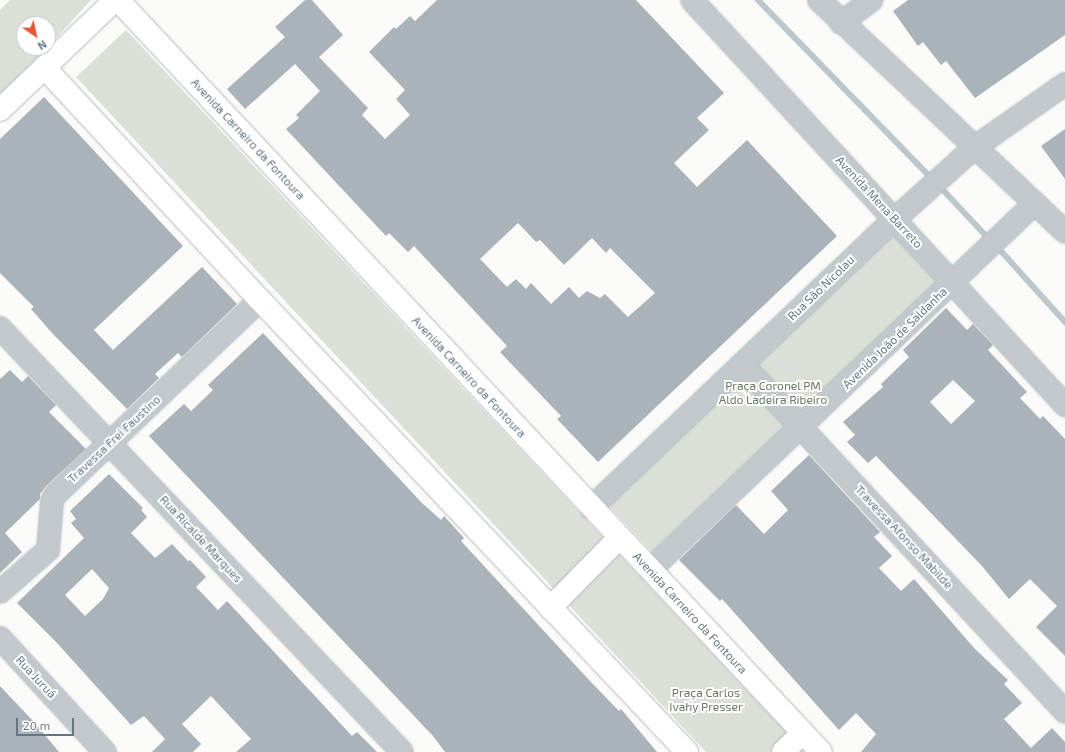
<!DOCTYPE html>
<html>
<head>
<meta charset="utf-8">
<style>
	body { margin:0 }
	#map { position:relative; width:1065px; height:752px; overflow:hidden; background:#fafaf8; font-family:"Exo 2",sans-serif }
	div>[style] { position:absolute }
	.green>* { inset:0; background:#dadfd7 }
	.stream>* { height:6px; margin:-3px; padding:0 3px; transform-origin:3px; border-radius:3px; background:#bbc7cb }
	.building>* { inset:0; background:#aab3b9 }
	.roads { filter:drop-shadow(0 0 1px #b3babf) drop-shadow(0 0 1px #b3babf) }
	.street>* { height:22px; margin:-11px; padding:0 11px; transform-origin:11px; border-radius:11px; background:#c3c8cc }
	.secondary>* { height:22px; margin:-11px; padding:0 11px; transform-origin:11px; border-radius:11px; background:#fff }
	span { translate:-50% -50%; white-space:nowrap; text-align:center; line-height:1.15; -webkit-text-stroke:4px #fff; paint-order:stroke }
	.street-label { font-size:12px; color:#657683 }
	.park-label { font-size:12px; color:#687a64 }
	.north { position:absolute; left:16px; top:16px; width:40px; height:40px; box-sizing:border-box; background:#fff; border:1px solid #c1c8cd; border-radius:50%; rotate:146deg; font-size:11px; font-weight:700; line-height:16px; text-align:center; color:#657683 }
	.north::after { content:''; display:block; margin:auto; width:14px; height:18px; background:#e4572e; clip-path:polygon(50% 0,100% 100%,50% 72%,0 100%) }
	.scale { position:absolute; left:16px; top:718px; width:58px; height:18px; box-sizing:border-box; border:2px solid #657683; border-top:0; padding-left:5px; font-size:12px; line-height:14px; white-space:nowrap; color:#657683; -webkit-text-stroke:3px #fff; paint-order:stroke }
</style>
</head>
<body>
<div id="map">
	<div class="green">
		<div style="clip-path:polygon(10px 0,91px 0,48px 47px,48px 24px,24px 24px,24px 48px,47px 48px,0 94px,0 10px)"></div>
		<div style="clip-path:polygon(126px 30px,805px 752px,706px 752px,76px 77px)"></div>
		<div style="clip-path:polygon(893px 233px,939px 281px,652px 552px,607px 504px)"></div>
	</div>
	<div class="stream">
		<div style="left:758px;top:0;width:244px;rotate:45.8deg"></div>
		<div style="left:943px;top:190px;width:63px;rotate:46.9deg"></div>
		<div style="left:1001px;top:251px;width:96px;rotate:48deg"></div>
	</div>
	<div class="building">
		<div style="clip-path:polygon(evenodd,305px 0,312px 0,343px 35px,319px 57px,368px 108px,362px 115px,385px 139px,410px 115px,396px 99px,405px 90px,369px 52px,394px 27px,396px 29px,410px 16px,415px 21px,437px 0,636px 0,724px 93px,697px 118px,709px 130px,674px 163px,697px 187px,747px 140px,837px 236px,598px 462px,557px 419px,561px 416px,500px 352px,507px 346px,414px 246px,408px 252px,389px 233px,386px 236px,286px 129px,299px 118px,296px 115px,320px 91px,295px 64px,245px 109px,227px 89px,285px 37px,275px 27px,305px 0,518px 223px,536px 242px,540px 240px,564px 265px,592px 238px,606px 253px,610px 248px,655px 293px,628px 317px,605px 294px,600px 298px,587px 291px,579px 298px,569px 287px,551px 304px,531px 283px,526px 289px,516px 279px,507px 287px,480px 259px,518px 223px)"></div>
		<div style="clip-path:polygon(908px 0,1065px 0,1065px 35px,975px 98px,946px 61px,941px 65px,923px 42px,918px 46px,893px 11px)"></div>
		<div style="clip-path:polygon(44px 97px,183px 246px,94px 330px,113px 350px,202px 267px,237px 304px,182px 357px,178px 353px,155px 374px,159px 378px,127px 409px,53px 334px,31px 309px,34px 307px,0 273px,0 139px)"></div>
		<div style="clip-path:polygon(1065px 129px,1065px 179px,1041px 146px)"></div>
		<div style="clip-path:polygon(evenodd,946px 308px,967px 330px,973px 324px,993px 345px,988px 350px,1027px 392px,1020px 398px,1040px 419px,1043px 416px,1065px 439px,1065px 656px,1036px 627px,1057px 606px,1030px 579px,1009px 599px,982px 566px,876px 456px,868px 463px,847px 442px,855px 435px,843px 422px,883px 387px,881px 384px,909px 357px,903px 350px,946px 308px,953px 380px,975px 401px,951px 424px,930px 402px,953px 380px)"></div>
		<div style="clip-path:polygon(263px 333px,422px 503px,441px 520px,444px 516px,464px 538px,461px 541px,589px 680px,619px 711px,621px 709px,657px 752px,445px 752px,433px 736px,149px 436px,184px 404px,191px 411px,213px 390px,208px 385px)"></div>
		<div style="clip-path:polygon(10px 370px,22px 382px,28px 376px,56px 405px,49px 412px,86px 449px,46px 486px,40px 494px,40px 499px,5px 533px,22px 552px,0 573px,0 379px)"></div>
		<div style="clip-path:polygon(809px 455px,880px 532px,874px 537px,892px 556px,879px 568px,901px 591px,914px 579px,975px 649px,1008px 680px,1004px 684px,1022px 703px,1004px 719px,1031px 748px,1052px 728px,1065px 742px,1065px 752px,861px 752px,876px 734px,856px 713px,839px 730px,722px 599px,720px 601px,679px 560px,736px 505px,764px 534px,788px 510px,771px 491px)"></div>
		<div style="clip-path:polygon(evenodd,109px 474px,143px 508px,141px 510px,147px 517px,131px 533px,155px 558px,172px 544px,188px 561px,190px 560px,206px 577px,196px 587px,218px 610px,227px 601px,352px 736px,357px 732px,377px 752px,236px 752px,251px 739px,211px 696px,182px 724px,201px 744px,193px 752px,152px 752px,165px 739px,144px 716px,131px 725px,57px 643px,17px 603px,84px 538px,71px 523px,76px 519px,70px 511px,109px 474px,92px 569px,109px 588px,103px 599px,85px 616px,65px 595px,92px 569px)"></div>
		<div style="clip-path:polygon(0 686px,34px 722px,59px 752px,0 752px)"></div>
	</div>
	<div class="roads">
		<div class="street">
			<div style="left:692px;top:0;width:551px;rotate:47.36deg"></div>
			<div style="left:819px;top:0;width:338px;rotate:43.3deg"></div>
			<div style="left:841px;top:23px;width:38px;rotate:-37deg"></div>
			<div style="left:0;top:328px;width:584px;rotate:46.53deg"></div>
			<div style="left:742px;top:364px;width:475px;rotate:47.1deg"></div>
			<div style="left:591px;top:508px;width:419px;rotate:-43.6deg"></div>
			<div style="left:895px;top:219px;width:108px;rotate:-42deg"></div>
			<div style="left:975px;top:147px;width:110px;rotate:-35deg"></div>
			<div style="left:650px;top:570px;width:532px;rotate:-43.63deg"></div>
			<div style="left:0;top:592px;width:64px;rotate:-41.2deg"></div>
			<div style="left:48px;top:550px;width:49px;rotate:-85.3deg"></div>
			<div style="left:52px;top:501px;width:7px;rotate:-63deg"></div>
			<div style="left:55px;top:495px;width:283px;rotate:-43.6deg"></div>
			<div style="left:0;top:638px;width:155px;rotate:47.4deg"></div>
		</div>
		<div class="secondary">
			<div style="left:118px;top:0;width:1029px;rotate:46.93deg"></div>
			<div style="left:44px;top:67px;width:318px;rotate:47.2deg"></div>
			<div style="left:260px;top:300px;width:622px;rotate:46.63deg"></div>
			<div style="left:0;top:110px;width:159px;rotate:-43.7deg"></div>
			<div style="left:550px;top:608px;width:98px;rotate:-45.4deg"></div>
			<div style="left:783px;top:752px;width:28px;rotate:-44deg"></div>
		</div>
	</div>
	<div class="street-label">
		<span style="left:248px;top:139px;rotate:47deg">Avenida Carneiro da Fontoura</span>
		<span style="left:879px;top:202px;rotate:47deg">Avenida Mena Barreto</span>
		<span style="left:821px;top:288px;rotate:-44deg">Rua São Nicolau</span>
		<span style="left:895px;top:338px;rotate:-44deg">Avenida João de Saldanha</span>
		<span style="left:469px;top:377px;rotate:47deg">Avenida Carneiro da Fontoura</span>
		<span style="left:114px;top:439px;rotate:-43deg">Travessa Frei Faustino</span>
		<span style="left:904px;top:537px;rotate:47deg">Travessa Afonso Mabilde</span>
		<span style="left:201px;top:539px;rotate:47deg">Rua Ricalde Marques</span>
		<span style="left:690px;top:613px;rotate:47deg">Avenida Carneiro da Fontoura</span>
		<span style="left:36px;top:677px;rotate:47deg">Rua Juruá</span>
	</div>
	<div class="park-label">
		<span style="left:773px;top:393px">Praça Coronel PM<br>Aldo Ladeira Ribeiro</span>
		<span style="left:706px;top:700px">Praça Carlos<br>Ivahy Presser</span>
	</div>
	<div class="north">N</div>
	<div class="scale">20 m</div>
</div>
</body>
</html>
